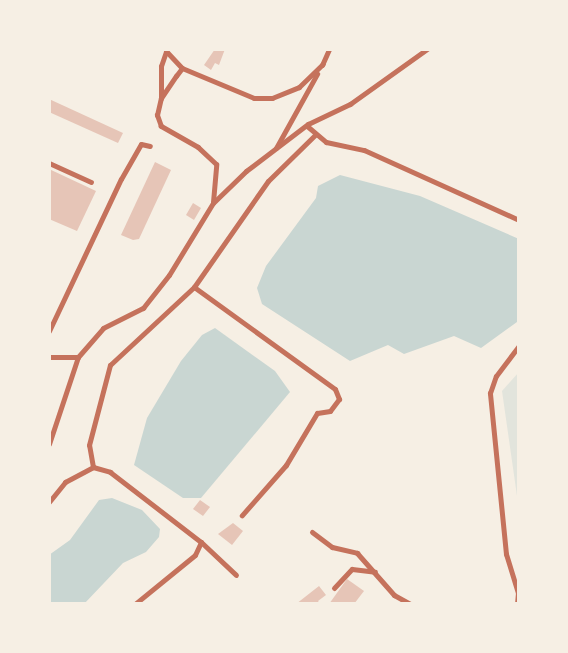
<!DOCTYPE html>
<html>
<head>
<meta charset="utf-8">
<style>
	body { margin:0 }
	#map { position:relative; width:568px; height:653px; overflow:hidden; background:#f6efe4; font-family:Ubuntu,sans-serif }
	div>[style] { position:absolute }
	.green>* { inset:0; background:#e2e4dc }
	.water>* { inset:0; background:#c9d6d2 }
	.building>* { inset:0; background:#e6c5b7 }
	.minor>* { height:5px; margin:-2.5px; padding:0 2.5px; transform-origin:2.5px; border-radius:2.5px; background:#c5725c }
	span { translate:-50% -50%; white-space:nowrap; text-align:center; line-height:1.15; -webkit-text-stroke:5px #f6efe4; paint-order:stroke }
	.frame { position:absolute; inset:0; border:51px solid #f6efe4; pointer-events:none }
</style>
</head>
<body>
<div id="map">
	<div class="green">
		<div style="clip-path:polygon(519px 372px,519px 510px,502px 391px)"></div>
	</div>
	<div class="water">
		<div style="clip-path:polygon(340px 175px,420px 196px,519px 239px,517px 322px,481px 348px,454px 336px,404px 354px,388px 345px,350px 361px,262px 304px,257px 288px,266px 266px,316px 198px,318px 186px)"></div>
		<div style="clip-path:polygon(215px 328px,275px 371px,290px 392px,201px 498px,183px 498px,134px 465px,147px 418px,181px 361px,202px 335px)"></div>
		<div style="clip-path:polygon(112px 498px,142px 510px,160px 529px,159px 537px,146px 552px,123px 563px,84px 604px,49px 604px,49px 555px,70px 540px,99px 500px)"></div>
	</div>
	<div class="building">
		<div style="clip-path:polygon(215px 49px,225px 49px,219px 65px,215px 63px,211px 70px,204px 65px)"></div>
		<div style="clip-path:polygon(49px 99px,123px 133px,118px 143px,49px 112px)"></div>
		<div style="clip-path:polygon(155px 162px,171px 170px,139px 239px,133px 240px,121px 235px)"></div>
		<div style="clip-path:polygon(49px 169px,96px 191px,77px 231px,49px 219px)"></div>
		<div style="clip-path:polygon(193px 203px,201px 208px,194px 220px,186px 215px)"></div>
		<div style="clip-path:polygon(200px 500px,210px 507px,203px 516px,193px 509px)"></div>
		<div style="clip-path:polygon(233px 523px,243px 531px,232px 545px,218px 534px)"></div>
		<div style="clip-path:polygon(347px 579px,364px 591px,354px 604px,329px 604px)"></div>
		<div style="clip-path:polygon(319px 586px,326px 595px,318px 601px,320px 604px,296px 604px)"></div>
	</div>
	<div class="minor">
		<div style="left:166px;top:51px;width:23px;rotate:47deg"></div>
		<div style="left:322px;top:65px;width:17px;rotate:-66deg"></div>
		<div style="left:161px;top:98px;width:32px;rotate:-90deg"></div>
		<div style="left:161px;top:66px;width:18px;rotate:-71deg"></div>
		<div style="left:307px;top:126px;width:25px;rotate:40deg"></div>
		<div style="left:326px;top:142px;width:39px;rotate:12deg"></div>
		<div style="left:364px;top:150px;width:170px;rotate:24.3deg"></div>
		<div style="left:276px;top:148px;width:85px;rotate:-61deg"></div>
		<div style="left:49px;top:163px;width:46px;rotate:24.3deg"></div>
		<div style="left:213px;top:202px;width:38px;rotate:-85deg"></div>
		<div style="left:216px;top:164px;width:25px;rotate:-137deg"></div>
		<div style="left:198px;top:147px;width:43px;rotate:-150.4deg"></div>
		<div style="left:161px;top:126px;width:12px;rotate:-110deg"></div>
		<div style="left:157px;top:115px;width:17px;rotate:-77deg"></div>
		<div style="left:161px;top:98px;width:27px;rotate:-56deg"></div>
		<div style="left:176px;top:76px;width:10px;rotate:-53deg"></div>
		<div style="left:182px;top:68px;width:78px;rotate:22.6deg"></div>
		<div style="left:254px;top:98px;width:18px"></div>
		<div style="left:272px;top:98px;width:29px;rotate:-22deg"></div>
		<div style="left:299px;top:87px;width:33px;rotate:-44deg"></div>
		<div style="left:194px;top:287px;width:174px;rotate:35.9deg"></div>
		<div style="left:335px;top:389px;width:11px;rotate:68deg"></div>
		<div style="left:339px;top:399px;width:15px;rotate:127deg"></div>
		<div style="left:330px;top:411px;width:13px;rotate:171deg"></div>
		<div style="left:317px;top:413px;width:61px;rotate:120.8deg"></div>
		<div style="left:286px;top:465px;width:67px;rotate:131.3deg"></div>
		<div style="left:49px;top:331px;width:168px;rotate:-64.7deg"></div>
		<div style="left:121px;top:179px;width:40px;rotate:-60.3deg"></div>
		<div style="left:141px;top:144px;width:9px;rotate:13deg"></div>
		<div style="left:49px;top:357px;width:29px"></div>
		<div style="left:49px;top:444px;width:92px;rotate:-71.6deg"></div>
		<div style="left:78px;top:357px;width:38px;rotate:-49deg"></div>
		<div style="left:103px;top:328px;width:45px;rotate:-26.6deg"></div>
		<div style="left:143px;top:308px;width:42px;rotate:-51.8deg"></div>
		<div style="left:169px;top:275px;width:84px;rotate:-58.6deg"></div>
		<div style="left:213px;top:203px;width:46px;rotate:-44.1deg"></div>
		<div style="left:246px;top:171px;width:78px;rotate:-37.2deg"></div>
		<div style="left:308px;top:124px;width:47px;rotate:-25.5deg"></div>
		<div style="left:350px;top:104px;width:95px;rotate:-35.5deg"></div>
		<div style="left:93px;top:467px;width:22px;rotate:-100deg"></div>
		<div style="left:89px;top:445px;width:83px;rotate:-75.3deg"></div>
		<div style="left:110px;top:365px;width:115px;rotate:-42.9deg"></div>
		<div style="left:194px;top:287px;width:129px;rotate:-55.1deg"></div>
		<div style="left:268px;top:181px;width:66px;rotate:-44.4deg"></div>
		<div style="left:49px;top:502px;width:26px;rotate:-51deg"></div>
		<div style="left:65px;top:482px;width:32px;rotate:-28deg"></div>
		<div style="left:93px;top:467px;width:18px;rotate:16deg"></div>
		<div style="left:110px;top:472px;width:115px;rotate:37.6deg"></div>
		<div style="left:201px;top:542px;width:14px;rotate:115deg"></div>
		<div style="left:195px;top:555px;width:77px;rotate:140.8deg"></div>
		<div style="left:312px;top:532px;width:25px;rotate:37deg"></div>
		<div style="left:332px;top:547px;width:26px;rotate:13deg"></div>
		<div style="left:357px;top:553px;width:56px;rotate:48.6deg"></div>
		<div style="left:394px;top:595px;width:18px;rotate:29deg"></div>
		<div style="left:201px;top:542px;width:48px;rotate:43.3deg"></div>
		<div style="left:334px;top:588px;width:26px;rotate:-47deg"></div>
		<div style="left:352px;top:569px;width:23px;rotate:7deg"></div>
		<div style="left:517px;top:604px;width:11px;rotate:-85deg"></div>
		<div style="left:518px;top:593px;width:41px;rotate:-107.1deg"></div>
		<div style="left:506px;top:554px;width:162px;rotate:-95.7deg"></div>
		<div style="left:490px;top:393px;width:18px;rotate:-71deg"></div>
		<div style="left:496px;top:376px;width:38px;rotate:-53deg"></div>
	</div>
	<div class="frame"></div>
</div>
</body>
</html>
